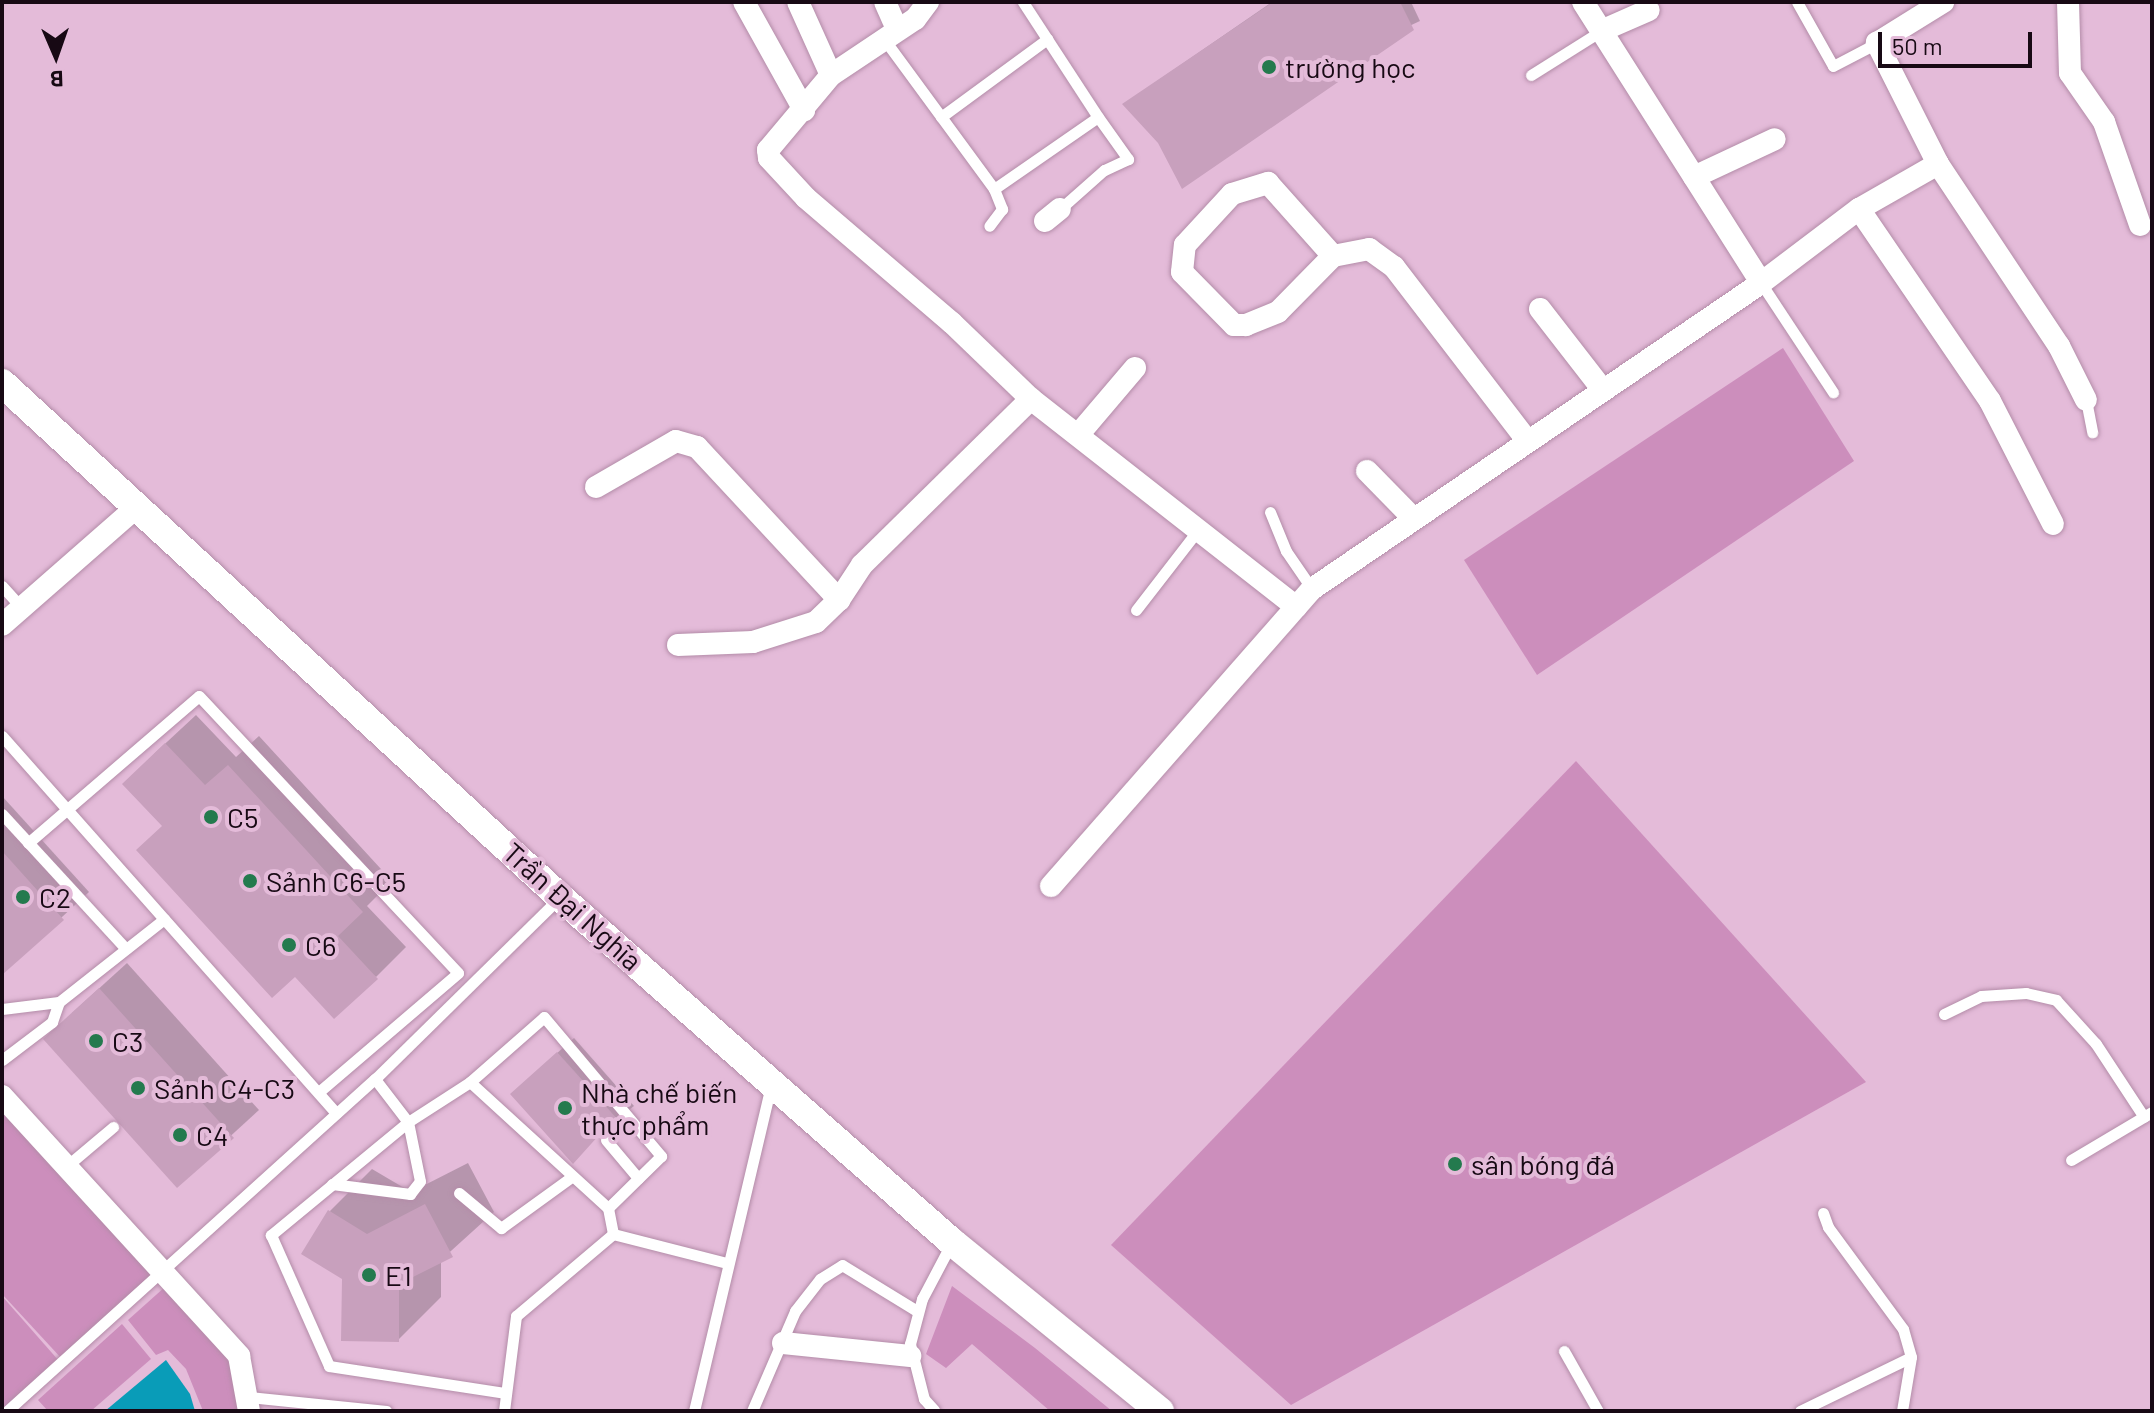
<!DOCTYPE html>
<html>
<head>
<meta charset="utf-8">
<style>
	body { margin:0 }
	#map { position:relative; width:2154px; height:1413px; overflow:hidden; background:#e4bbd9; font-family:Barlow,sans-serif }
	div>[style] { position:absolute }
	.green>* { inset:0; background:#cc8ebc }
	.water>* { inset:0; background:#099cb8 }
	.shadow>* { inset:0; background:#0003 }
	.building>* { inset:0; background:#c8a0bd }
	.roads { filter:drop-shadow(0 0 2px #b38ca8) drop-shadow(0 0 2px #b38ca8) }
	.service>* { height:11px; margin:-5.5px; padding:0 5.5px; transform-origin:5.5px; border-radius:5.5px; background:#fff }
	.minor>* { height:22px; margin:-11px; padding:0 11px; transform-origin:11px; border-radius:11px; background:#fff }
	.tertiary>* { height:28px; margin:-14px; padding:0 14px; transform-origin:14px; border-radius:14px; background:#fff }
	.dots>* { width:22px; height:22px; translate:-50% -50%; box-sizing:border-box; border:4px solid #e4bbd9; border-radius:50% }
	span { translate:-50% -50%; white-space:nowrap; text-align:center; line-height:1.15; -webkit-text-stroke:8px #e4bbd9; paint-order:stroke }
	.poi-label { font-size:28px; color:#170914 }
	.left { translate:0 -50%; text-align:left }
	.street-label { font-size:28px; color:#170914 }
	.frame { position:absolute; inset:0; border:4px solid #170914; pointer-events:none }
	.north { position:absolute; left:16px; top:16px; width:80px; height:80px; -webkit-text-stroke:6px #e4bbd9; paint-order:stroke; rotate:178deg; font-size:22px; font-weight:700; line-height:32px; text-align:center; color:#170914 }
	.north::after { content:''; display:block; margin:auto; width:28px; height:36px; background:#170914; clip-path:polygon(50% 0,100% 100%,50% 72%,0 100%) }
	.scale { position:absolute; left:1878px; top:32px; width:154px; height:36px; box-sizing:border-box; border:4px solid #170914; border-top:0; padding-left:10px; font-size:24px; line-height:28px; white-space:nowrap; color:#170914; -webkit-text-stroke:6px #e4bbd9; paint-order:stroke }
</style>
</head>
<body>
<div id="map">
	<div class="green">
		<div style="clip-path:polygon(1783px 348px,1854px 461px,1537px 675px,1464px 560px)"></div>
		<div style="clip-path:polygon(1576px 761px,1866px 1082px,1291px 1405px,1111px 1245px)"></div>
		<div style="clip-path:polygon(2px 1096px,161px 1273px,62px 1359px,2px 1294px)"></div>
		<div style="clip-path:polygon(166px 1286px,238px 1365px,243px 1411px,203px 1411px,186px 1369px,168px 1350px,156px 1355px,128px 1320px)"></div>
		<div style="clip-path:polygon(952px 1286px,1035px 1348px,1112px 1411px,1050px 1411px,972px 1344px,946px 1368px,926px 1354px)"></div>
		<div style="clip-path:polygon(2px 1296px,59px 1361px,2px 1411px)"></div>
		<div style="clip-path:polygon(122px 1324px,151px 1359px,91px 1411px,48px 1411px,38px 1400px)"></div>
	</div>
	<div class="water">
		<div style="clip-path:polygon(166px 1360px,190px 1394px,195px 1411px,105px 1411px)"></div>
	</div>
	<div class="shadow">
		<div style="clip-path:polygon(1272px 2px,1411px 2px,1420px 21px,1159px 142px,1124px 104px)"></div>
		<div style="clip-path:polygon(196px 715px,236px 757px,259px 736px,392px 881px,367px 906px,406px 947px,376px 977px,164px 825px,154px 754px)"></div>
		<div style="clip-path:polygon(2px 796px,89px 892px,7px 968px,2px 962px)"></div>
		<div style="clip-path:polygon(127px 963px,259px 1110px,177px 1185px,72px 1013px)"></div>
		<div style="clip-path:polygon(574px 1038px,634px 1106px,603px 1130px,528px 1079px)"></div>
		<div style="clip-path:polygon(468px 1163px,494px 1212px,441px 1260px,441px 1297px,398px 1340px,344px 1278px,330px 1211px,372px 1169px,411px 1192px)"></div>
	</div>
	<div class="building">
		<div style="clip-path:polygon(1273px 2px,1400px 2px,1414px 30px,1182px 189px,1158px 143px,1122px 104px)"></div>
		<div style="clip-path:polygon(165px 743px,205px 785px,228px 765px,363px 912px,338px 936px,378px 979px,334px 1019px,295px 977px,272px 998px,136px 850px,162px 826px,122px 784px)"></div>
		<div style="clip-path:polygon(2px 851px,64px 920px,2px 975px)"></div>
		<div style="clip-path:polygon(99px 988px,234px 1138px,177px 1188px,43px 1039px)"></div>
		<div style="clip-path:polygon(557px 1052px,620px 1122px,600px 1134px,573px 1164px,510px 1094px)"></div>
		<div style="clip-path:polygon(425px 1204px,453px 1257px,399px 1284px,399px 1342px,341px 1341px,342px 1279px,301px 1254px,328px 1210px,367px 1234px)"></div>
	</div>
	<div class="roads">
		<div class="service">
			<div style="left:1023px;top:2px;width:137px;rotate:56.9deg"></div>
			<div style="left:1797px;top:2px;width:73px;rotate:60.6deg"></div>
			<div style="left:1833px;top:66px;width:50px;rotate:-27.6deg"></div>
			<div style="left:884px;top:39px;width:186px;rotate:53.7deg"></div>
			<div style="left:994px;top:189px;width:22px;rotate:68deg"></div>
			<div style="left:1002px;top:209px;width:21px;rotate:127deg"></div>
			<div style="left:1531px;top:75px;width:83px;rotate:-32.2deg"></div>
			<div style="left:941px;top:117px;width:132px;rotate:-36.3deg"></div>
			<div style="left:994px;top:189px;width:126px;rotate:-34.7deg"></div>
			<div style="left:1098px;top:117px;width:52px;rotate:54.5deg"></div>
			<div style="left:1128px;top:159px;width:26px;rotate:155deg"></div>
			<div style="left:1104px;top:170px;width:59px;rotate:138.4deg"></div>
			<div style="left:1761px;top:283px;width:131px;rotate:56.6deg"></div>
			<div style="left:2086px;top:400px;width:33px;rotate:79deg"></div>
			<div style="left:1270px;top:512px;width:42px;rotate:67.7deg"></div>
			<div style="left:1286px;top:551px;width:46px;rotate:55.6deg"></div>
			<div style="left:2px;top:586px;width:30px;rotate:48deg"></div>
			<div style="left:1136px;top:610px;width:101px;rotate:-52.2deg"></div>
			<div style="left:2px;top:736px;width:504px;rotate:48.46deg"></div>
			<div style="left:2px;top:814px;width:183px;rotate:47.4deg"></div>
			<div style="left:28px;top:843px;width:225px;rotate:-40.7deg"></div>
			<div style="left:199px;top:696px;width:379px;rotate:46.9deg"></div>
			<div style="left:458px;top:973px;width:182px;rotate:139.5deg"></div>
			<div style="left:2px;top:1009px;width:57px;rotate:-7deg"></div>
			<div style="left:1944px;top:1014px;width:41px;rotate:-25.9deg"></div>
			<div style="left:1981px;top:996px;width:45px;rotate:-3.8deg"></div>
			<div style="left:2026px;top:993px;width:31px;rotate:13deg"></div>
			<div style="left:2056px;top:1000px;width:59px;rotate:47.7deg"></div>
			<div style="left:2096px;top:1044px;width:87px;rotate:56.7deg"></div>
			<div style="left:2px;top:1060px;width:63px;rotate:-37.2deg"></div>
			<div style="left:52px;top:1022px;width:21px;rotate:-71deg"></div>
			<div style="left:59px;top:1002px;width:134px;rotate:-38.3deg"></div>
			<div style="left:375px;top:1079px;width:54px;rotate:52.5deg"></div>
			<div style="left:408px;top:1122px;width:74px;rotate:-32.8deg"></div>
			<div style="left:470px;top:1082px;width:98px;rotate:-41.3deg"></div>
			<div style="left:544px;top:1017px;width:182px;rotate:49.9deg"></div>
			<div style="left:661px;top:1156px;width:74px;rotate:135.5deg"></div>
			<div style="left:470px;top:1082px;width:187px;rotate:42.4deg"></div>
			<div style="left:608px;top:1208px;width:26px;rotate:79deg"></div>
			<div style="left:606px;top:1140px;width:50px;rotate:49.9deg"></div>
			<div style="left:2071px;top:1160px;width:94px;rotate:-30.7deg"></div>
			<div style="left:68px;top:1165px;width:59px;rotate:-40.2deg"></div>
			<div style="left:332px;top:1184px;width:79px;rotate:7.3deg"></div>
			<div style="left:410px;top:1194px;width:16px;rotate:-52deg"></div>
			<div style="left:420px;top:1181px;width:60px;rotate:-101.5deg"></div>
			<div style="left:408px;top:1122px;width:178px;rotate:140.5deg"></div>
			<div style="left:271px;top:1235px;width:143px;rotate:66.1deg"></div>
			<div style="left:329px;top:1366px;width:179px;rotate:8.7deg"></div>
			<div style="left:459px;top:1193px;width:55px;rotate:39.8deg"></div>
			<div style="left:501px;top:1228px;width:85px;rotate:-35.9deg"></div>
			<div style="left:1823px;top:1213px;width:15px;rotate:70deg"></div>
			<div style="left:1828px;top:1227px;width:127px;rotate:53.7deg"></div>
			<div style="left:1903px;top:1329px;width:29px;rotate:74deg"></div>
			<div style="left:1911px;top:1357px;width:55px;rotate:99.5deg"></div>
			<div style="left:613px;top:1234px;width:118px;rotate:14.3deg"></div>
			<div style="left:1564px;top:1351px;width:69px;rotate:60.5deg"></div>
			<div style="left:249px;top:1397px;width:138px;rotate:5.8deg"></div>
			<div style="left:934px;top:1410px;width:15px;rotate:-132deg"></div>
			<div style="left:924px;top:1399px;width:57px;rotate:-104.3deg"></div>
			<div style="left:910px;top:1344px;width:47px;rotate:-75.1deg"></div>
			<div style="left:922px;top:1299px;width:64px;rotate:-62.2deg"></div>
			<div style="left:7px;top:1411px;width:496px;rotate:-42.1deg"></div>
			<div style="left:375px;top:1079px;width:260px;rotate:-44.5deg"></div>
			<div style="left:504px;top:1411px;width:96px;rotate:-82.8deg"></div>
			<div style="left:516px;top:1316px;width:127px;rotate:-40.2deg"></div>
			<div style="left:694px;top:1411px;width:335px;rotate:-76.7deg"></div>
			<div style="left:752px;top:1411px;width:109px;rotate:-66.7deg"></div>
			<div style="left:795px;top:1311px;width:41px;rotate:-52deg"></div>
			<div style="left:820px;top:1279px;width:26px;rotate:-32deg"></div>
			<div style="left:842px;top:1265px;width:88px;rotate:31.5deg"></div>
			<div style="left:1800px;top:1411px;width:123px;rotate:-25.9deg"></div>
		</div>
		<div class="minor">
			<div style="left:744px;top:2px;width:124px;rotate:60.9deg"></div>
			<div style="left:798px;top:2px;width:80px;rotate:65.7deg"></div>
			<div style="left:885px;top:2px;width:30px;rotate:66deg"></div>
			<div style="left:928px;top:2px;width:21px;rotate:127deg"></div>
			<div style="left:915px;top:19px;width:101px;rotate:146.3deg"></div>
			<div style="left:831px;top:75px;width:98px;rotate:130deg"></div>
			<div style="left:768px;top:150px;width:8px;rotate:83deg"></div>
			<div style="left:769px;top:158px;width:54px;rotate:47.2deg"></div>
			<div style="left:806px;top:198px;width:192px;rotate:40.6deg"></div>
			<div style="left:952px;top:323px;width:110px;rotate:43.9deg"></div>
			<div style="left:1031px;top:399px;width:337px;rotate:38.1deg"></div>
			<div style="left:1583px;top:2px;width:333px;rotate:57.6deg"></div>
			<div style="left:2068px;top:2px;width:71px;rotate:88.4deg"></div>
			<div style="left:2070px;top:73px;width:60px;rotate:55.2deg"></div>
			<div style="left:2104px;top:122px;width:109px;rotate:70.7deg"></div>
			<div style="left:1601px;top:31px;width:52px;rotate:-23.6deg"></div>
			<div style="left:1938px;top:164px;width:219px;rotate:56.4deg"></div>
			<div style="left:2059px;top:346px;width:60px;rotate:63.4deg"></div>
			<div style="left:1694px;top:177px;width:89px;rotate:-25.1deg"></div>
			<div style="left:1859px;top:209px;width:232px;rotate:55.7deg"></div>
			<div style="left:1990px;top:401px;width:138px;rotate:62.9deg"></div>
			<div style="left:1045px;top:221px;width:19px;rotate:-39deg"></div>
			<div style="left:1333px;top:256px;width:78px;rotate:134.5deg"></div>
			<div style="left:1278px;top:312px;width:35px;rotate:158deg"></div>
			<div style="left:1246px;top:325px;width:12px;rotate:180deg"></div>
			<div style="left:1234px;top:325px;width:74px;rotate:-134.5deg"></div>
			<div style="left:1182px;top:272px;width:27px;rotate:-84deg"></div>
			<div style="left:1185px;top:245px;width:69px;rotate:-47.3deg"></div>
			<div style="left:1232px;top:194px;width:38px;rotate:-17deg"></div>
			<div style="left:1268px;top:183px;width:98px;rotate:48.3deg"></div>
			<div style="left:1333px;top:256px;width:37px;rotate:-11deg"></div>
			<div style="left:1369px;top:249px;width:31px;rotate:36deg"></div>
			<div style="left:1394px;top:267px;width:217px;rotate:52.5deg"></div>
			<div style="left:1540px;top:309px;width:101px;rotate:52.2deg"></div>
			<div style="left:1078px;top:435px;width:88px;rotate:-49.6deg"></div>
			<div style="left:1367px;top:471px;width:64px;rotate:45.6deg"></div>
			<div style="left:596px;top:487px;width:92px;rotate:-29.9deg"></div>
			<div style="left:676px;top:441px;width:22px;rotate:16deg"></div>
			<div style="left:697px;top:447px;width:209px;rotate:47.1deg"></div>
			<div style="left:2px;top:625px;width:179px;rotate:-41.2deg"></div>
			<div style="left:678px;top:645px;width:75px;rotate:-2.3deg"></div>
			<div style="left:753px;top:642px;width:66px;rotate:-17.6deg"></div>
			<div style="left:816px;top:622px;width:32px;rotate:-44deg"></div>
			<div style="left:839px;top:600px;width:42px;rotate:-56.7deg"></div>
			<div style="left:862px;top:565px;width:237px;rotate:-44.5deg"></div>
			<div style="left:1051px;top:886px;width:395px;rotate:-48.7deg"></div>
			<div style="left:1312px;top:589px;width:543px;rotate:-34.27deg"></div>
			<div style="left:1761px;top:283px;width:123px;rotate:-37.1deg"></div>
			<div style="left:1859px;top:209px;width:91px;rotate:-29.7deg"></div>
			<div style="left:1938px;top:164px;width:136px;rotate:-116.8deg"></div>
			<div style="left:1877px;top:43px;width:78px;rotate:-31.8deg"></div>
			<div style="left:2px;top:1096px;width:352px;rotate:47.6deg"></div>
			<div style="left:239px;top:1356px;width:56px;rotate:79.7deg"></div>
			<div style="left:783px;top:1343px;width:128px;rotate:5.8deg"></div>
		</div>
		<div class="tertiary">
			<div style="left:2px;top:383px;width:759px;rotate:42.65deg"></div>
			<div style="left:560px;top:897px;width:522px;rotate:41.35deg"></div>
			<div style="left:952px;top:1242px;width:268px;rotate:39.1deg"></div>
		</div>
	</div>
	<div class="dots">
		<div style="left:1269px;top:67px;background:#247a4e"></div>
		<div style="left:211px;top:817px;background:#247a4e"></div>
		<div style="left:250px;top:881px;background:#247a4e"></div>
		<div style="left:23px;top:897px;background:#247a4e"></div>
		<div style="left:289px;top:945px;background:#247a4e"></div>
		<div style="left:96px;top:1041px;background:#247a4e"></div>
		<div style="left:138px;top:1088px;background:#247a4e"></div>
		<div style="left:565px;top:1108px;background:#247a4e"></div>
		<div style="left:180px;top:1135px;background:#247a4e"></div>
		<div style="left:1455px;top:1164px;background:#247a4e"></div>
		<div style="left:369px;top:1275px;background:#247a4e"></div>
	</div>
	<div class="poi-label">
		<span class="left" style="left:1285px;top:67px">trường học</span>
		<span class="left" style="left:227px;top:817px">C5</span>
		<span class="left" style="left:266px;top:881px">Sảnh C6-C5</span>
		<span class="left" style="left:39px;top:897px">C2</span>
		<span class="left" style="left:305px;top:945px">C6</span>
		<span class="left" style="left:112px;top:1041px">C3</span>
		<span class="left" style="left:154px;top:1088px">Sảnh C4-C3</span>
		<span class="left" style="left:581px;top:1108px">Nhà chế biến<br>thực phẩm</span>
		<span class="left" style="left:196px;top:1135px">C4</span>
		<span class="left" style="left:1471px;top:1164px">sân bóng đá</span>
		<span class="left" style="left:385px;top:1275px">E1</span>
	</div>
	<div class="street-label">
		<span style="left:573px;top:906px;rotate:42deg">Trần Đại Nghĩa</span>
	</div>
	<div class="frame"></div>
	<div class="north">B</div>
	<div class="scale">50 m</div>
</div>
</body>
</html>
